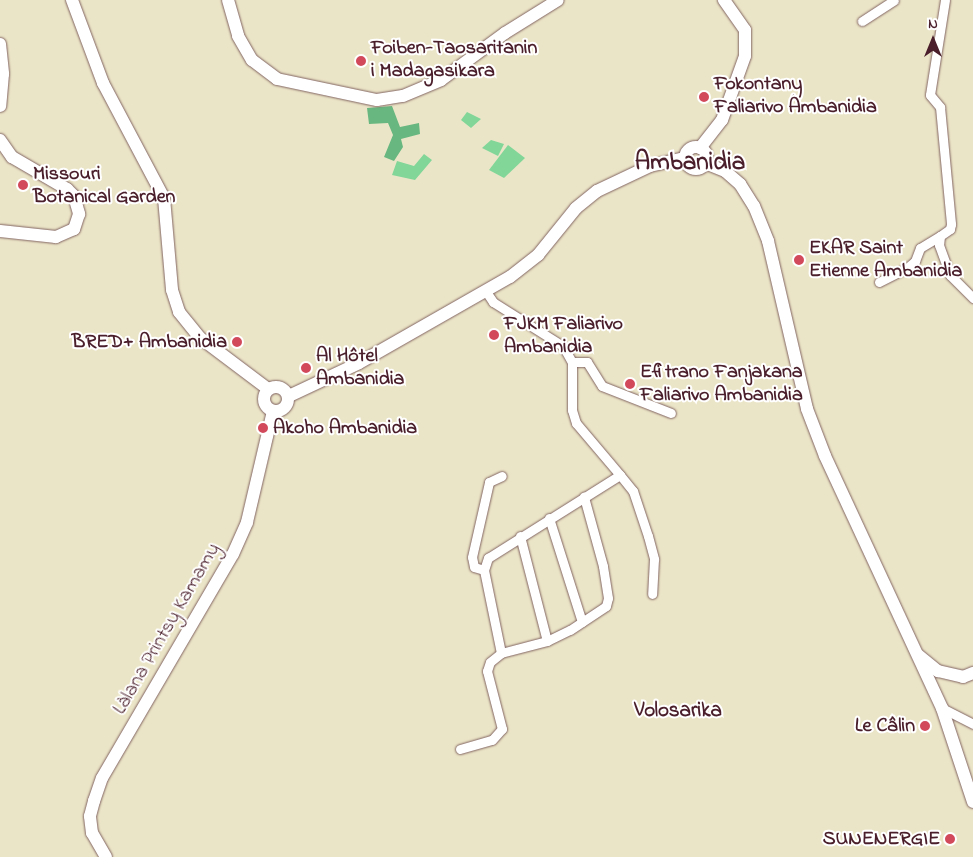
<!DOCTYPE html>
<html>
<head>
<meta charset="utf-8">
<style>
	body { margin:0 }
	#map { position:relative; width:973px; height:857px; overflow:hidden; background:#ebe5c7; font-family:"Indie Flower",sans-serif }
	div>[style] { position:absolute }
	.green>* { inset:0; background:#81d698 }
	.forest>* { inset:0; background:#68b780 }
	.roads { filter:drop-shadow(0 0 1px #826462) drop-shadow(0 0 1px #826462) }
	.street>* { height:9px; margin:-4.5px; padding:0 4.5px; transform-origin:4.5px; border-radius:4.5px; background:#fff }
	.secondary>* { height:12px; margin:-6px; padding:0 6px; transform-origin:6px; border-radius:6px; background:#fff }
	.secondary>.ring { margin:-6px; padding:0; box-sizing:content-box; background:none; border:12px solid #fff; border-radius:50% }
	.dots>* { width:14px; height:14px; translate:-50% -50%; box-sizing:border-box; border:2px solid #fff; border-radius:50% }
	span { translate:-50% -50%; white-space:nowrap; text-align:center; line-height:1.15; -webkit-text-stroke:4px #fff; paint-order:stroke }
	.poi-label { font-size:20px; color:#4a1f2b; font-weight:700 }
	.left { translate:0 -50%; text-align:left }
	.right { translate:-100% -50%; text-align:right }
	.street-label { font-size:20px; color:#4a1f2b }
	.neighbourhood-label { font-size:21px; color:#4a1f2b; font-weight:700 }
	.district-label { font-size:25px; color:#4a1f2b; font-weight:700 }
	.north { position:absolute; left:908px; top:15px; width:50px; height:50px; -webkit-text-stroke:4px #fff; paint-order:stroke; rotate:0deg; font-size:14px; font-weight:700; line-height:20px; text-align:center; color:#4a1f2b }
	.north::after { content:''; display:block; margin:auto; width:18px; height:22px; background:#4a1f2b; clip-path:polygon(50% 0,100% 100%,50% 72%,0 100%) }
</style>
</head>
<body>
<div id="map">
	<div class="green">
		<div style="clip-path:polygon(467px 112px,481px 119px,471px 128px,461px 120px)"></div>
		<div style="clip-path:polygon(491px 140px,504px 144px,498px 156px,482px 148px)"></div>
		<div style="clip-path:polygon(508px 145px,525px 158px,504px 178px,489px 170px)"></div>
		<div style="clip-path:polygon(424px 154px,432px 160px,415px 180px,392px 175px,397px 161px,414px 166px)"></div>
	</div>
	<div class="forest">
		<div style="clip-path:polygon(392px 106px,400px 127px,419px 123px,420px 134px,401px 139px,403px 147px,394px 161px,384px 157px,393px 135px,388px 123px,369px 124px,367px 108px)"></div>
	</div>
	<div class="roads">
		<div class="street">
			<div style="left:945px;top:0;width:96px;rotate:99deg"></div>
			<div style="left:930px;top:95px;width:16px;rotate:50deg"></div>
			<div style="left:940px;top:107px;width:118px;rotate:84.6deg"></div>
			<div style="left:951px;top:224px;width:5px;rotate:101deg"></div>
			<div style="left:950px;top:229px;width:12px;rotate:145deg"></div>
			<div style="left:940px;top:236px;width:9px;rotate:96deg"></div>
			<div style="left:939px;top:245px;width:32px;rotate:70deg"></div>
			<div style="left:950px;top:275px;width:33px;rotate:45deg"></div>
			<div style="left:862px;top:21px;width:38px;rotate:-33deg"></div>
			<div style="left:879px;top:282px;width:31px;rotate:-27deg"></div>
			<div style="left:907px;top:268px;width:11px;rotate:-41deg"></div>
			<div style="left:915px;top:261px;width:14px;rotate:-69deg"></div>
			<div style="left:920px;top:248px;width:23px;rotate:-31deg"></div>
			<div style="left:487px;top:293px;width:11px;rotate:56deg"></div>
			<div style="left:493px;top:302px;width:83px;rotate:32.2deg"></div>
			<div style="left:563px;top:346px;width:18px;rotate:61deg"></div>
			<div style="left:572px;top:362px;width:48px;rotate:90deg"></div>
			<div style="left:572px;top:410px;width:14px;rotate:73deg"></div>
			<div style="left:576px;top:423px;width:68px;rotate:49.8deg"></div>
			<div style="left:572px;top:362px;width:15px"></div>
			<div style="left:587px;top:362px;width:28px;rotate:58deg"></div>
			<div style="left:602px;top:386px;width:74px;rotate:21.4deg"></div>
			<div style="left:549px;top:518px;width:109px;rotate:72.4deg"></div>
			<div style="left:520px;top:536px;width:108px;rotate:75.6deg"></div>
			<div style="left:484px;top:570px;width:10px;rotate:-163deg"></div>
			<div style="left:474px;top:567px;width:10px;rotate:-101deg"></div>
			<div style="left:472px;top:557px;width:77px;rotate:-77.2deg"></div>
			<div style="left:489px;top:482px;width:14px;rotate:-25deg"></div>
			<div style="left:501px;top:653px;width:85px;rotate:-101.6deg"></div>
			<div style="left:484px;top:570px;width:13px;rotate:-72deg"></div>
			<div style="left:488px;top:558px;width:156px;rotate:-32.2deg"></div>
			<div style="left:620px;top:475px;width:21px;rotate:51deg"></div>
			<div style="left:633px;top:491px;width:47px;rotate:71.6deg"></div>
			<div style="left:648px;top:536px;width:24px;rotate:75deg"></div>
			<div style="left:654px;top:559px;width:35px;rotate:93deg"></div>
			<div style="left:942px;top:708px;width:35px;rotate:27deg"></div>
			<div style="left:460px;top:749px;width:33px;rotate:-16deg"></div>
			<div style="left:492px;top:740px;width:15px;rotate:-48deg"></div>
			<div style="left:502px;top:729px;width:60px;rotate:-104.5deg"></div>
			<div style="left:487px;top:671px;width:9px;rotate:-72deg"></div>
			<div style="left:490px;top:662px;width:14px;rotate:-39deg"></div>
			<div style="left:501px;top:653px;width:48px;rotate:-14.6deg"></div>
			<div style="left:547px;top:641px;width:25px;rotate:-26deg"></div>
			<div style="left:570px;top:630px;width:43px;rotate:-33.7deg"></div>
			<div style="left:606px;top:606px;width:8px;rotate:-76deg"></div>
			<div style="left:608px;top:598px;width:32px;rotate:-99deg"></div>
			<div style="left:603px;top:566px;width:72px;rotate:-105.4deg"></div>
		</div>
		<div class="secondary">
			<div style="left:72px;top:0;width:89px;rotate:69.5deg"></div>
			<div style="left:103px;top:83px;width:130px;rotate:62.1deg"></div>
			<div style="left:164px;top:198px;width:92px;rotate:85deg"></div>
			<div style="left:172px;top:290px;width:23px;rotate:72deg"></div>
			<div style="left:179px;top:312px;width:32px;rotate:51deg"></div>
			<div style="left:199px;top:337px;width:86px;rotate:37deg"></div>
			<div style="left:228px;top:0;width:37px;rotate:74deg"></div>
			<div style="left:238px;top:36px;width:28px;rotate:60deg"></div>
			<div style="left:252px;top:60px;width:31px;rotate:37deg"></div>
			<div style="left:277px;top:79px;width:102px;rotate:11.9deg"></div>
			<div style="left:377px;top:100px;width:26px;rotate:-9deg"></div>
			<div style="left:403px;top:96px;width:41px;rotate:-22.8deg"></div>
			<div style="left:441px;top:80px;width:79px;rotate:-36.3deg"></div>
			<div style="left:505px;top:33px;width:62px;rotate:-31.9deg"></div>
			<div style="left:0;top:44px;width:30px;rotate:84deg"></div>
			<div style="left:3px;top:74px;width:32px;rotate:95deg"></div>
			<div style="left:0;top:140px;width:21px;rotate:55deg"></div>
			<div style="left:12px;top:157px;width:64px;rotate:30.2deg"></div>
			<div style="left:67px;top:189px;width:10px;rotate:45deg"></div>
			<div style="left:74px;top:196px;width:19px;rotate:74deg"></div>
			<div style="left:79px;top:214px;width:16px;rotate:108deg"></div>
			<div style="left:74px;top:229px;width:20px;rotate:156deg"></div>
			<div style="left:56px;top:237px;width:56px;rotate:-173.9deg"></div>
			<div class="ring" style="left:685px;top:147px;width:10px;height:10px"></div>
			<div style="left:700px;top:148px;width:36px;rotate:-52deg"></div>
			<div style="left:722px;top:120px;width:68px;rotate:-70.2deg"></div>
			<div style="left:745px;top:56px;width:26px;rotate:-90deg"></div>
			<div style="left:745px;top:30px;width:37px;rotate:-125deg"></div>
			<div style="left:705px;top:163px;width:22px;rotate:22deg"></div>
			<div style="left:725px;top:171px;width:20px;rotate:41deg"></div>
			<div style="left:740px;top:184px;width:26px;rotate:58deg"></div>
			<div style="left:754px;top:206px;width:38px;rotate:68deg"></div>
			<div style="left:768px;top:241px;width:172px;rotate:76.9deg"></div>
			<div style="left:807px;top:409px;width:50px;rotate:69deg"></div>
			<div style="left:825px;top:456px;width:278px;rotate:65.1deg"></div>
			<div style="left:942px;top:708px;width:99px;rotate:71.7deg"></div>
			<div class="ring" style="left:264px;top:387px;width:12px;height:12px"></div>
			<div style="left:289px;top:396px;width:77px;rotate:-25.2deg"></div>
			<div style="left:359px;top:363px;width:174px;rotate:-29.7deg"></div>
			<div style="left:510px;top:277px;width:36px;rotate:-38deg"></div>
			<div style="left:538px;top:255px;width:60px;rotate:-51deg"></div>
			<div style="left:576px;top:208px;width:27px;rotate:-39deg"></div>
			<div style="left:597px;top:191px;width:59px;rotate:-25.3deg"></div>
			<div style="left:650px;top:166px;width:36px;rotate:-13deg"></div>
			<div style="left:918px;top:655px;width:26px;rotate:39deg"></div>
			<div style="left:938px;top:671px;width:26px;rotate:13deg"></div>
			<div style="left:963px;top:677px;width:11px;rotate:-22deg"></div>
			<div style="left:106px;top:857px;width:28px;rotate:-120deg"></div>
			<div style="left:92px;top:833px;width:17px;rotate:-97deg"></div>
			<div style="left:90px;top:816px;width:16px;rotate:-75deg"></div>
			<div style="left:94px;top:801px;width:24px;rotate:-71deg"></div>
			<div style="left:102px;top:778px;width:259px;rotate:-59.7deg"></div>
			<div style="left:233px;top:554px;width:35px;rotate:-66deg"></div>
			<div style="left:247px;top:522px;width:114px;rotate:-76.8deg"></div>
		</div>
	</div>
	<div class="dots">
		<div style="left:361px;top:61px;background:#d1495b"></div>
		<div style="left:704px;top:97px;background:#d1495b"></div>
		<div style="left:23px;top:185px;background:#d1495b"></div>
		<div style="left:799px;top:260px;background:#d1495b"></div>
		<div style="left:494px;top:335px;background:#d1495b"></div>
		<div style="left:237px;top:342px;background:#d1495b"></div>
		<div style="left:306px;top:368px;background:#d1495b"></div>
		<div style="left:630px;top:384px;background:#d1495b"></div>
		<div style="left:263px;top:428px;background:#d1495b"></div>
		<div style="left:925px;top:726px;background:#d1495b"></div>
		<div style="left:950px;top:839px;background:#d1495b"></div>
	</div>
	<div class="poi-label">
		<span class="left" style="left:371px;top:60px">Foiben-Taosaritanin<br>i Madagasikara</span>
		<span class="left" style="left:714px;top:96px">Fokontany<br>Faliarivo Ambanidia</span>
		<span class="left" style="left:33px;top:186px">Missouri<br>Botanical Garden</span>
		<span class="left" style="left:809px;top:260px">EKAR Saint<br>Etienne Ambanidia</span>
		<span class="left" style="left:504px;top:336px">FJKM Faliarivo<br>Ambanidia</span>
		<span class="right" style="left:227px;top:342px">BRED+ Ambanidia</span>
		<span class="left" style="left:316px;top:368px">Al Hôtel<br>Ambanidia</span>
		<span class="left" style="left:640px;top:384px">Efitrano Fanjakana<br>Faliarivo Ambanidia</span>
		<span class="left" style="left:273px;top:428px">Akoho Ambanidia</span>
		<span class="right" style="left:915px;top:726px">Le Câlin</span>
		<span class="right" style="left:940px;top:839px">SUNENERGIE</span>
	</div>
	<div class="street-label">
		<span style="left:167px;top:629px;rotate:-60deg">Làlana Printsy Kamamy</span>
	</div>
	<div class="neighbourhood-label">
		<span style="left:678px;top:711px">Volosarika</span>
	</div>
	<div class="district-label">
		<span style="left:690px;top:163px">Ambanidia</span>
	</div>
	<div class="north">N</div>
</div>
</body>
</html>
